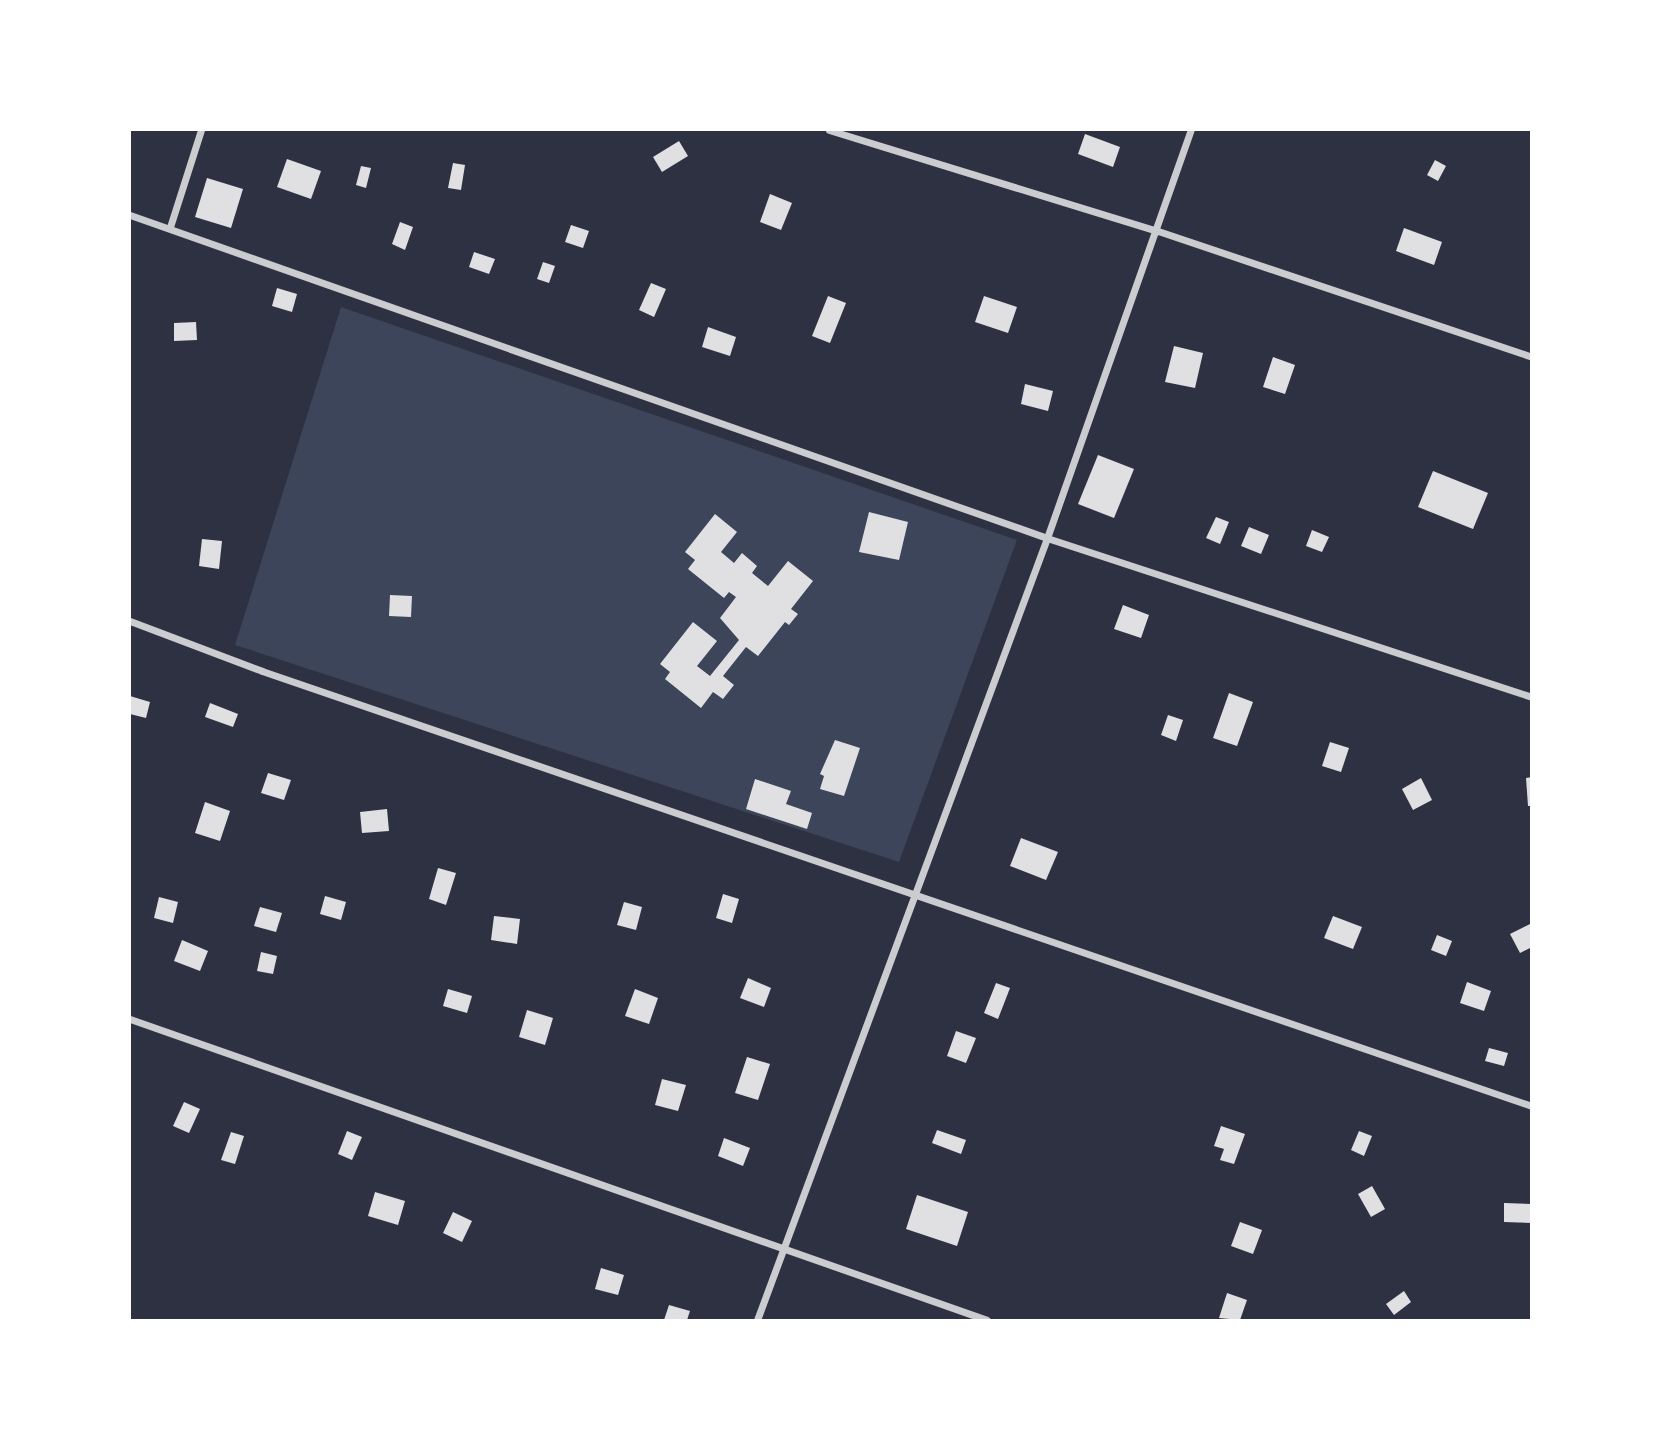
<!DOCTYPE html>
<html>
<head>
<meta charset="utf-8">
<style>
	body { margin:0 }
	#map { position:relative; width:1661px; height:1450px; overflow:hidden; background:#2d3142; font-family:"Exo 2",sans-serif }
	div>[style] { position:absolute }
	.green>* { inset:0; background:#3c4559 }
	.building>* { inset:0; background:#e0e0e3 }
	.minor>* { height:7px; margin:-3.5px; padding:0 3.5px; transform-origin:3.5px; border-radius:3.5px; background:#caccd0 }
	span { translate:-50% -50%; white-space:nowrap; text-align:center; line-height:1.15; -webkit-text-stroke:7px #fff; paint-order:stroke }
	.frame { position:absolute; inset:0; border:131px solid #fff; pointer-events:none }
</style>
</head>
<body>
<div id="map">
	<div class="green">
		<div style="clip-path:polygon(341px 307px,1017px 540px,899px 862px,235px 645px)"></div>
	</div>
	<div class="building">
		<div style="clip-path:polygon(1085px 134px,1120px 147px,1113px 167px,1078px 154px)"></div>
		<div style="clip-path:polygon(679px 141px,688px 156px,662px 172px,653px 157px)"></div>
		<div style="clip-path:polygon(287px 159px,321px 171px,311px 199px,277px 187px)"></div>
		<div style="clip-path:polygon(1435px 160px,1446px 166px,1438px 181px,1427px 175px)"></div>
		<div style="clip-path:polygon(453px 163px,465px 165px,461px 190px,448px 188px)"></div>
		<div style="clip-path:polygon(361px 166px,371px 168px,366px 188px,356px 185px)"></div>
		<div style="clip-path:polygon(207px 178px,243px 189px,231px 228px,195px 217px)"></div>
		<div style="clip-path:polygon(770px 194px,792px 203px,781px 230px,760px 222px)"></div>
		<div style="clip-path:polygon(400px 222px,413px 227px,405px 250px,392px 244px)"></div>
		<div style="clip-path:polygon(571px 225px,589px 231px,583px 248px,565px 242px)"></div>
		<div style="clip-path:polygon(1404px 228px,1442px 242px,1434px 265px,1396px 251px)"></div>
		<div style="clip-path:polygon(474px 252px,495px 259px,489px 274px,469px 267px)"></div>
		<div style="clip-path:polygon(543px 262px,555px 266px,549px 283px,537px 279px)"></div>
		<div style="clip-path:polygon(651px 283px,666px 289px,654px 317px,639px 310px)"></div>
		<div style="clip-path:polygon(277px 288px,297px 294px,292px 312px,272px 306px)"></div>
		<div style="clip-path:polygon(828px 296px,846px 303px,830px 343px,812px 336px)"></div>
		<div style="clip-path:polygon(984px 296px,1017px 307px,1008px 333px,975px 322px)"></div>
		<div style="clip-path:polygon(196px 322px,197px 340px,174px 341px,174px 323px)"></div>
		<div style="clip-path:polygon(708px 327px,736px 337px,730px 356px,702px 347px)"></div>
		<div style="clip-path:polygon(1174px 346px,1203px 353px,1195px 388px,1165px 382px)"></div>
		<div style="clip-path:polygon(1273px 357px,1295px 365px,1285px 394px,1263px 387px)"></div>
		<div style="clip-path:polygon(1025px 384px,1053px 391px,1048px 411px,1021px 404px)"></div>
		<div style="clip-path:polygon(1098px 455px,1134px 469px,1114px 518px,1078px 504px)"></div>
		<div style="clip-path:polygon(1433px 471px,1488px 493px,1473px 529px,1418px 507px)"></div>
		<div style="clip-path:polygon(869px 512px,908px 522px,899px 560px,859px 552px)"></div>
		<div style="clip-path:polygon(715px 514px,737px 532px,721px 552px,734px 563px,742px 553px,757px 566px,752px 573px,768px 586px,788px 561px,813px 581px,791px 609px,798px 614px,789px 625px,785px 622px,758px 656px,746px 647px,723px 676px,734px 685px,723px 699px,713px 692px,701px 708px,665px 679px,670px 672px,660px 664px,693px 622px,717px 641px,697px 666px,710px 676px,739px 640px,720px 618px,736px 597px,729px 592px,724px 598px,688px 569px,695px 560px,685px 552px)"></div>
		<div style="clip-path:polygon(1216px 517px,1229px 522px,1220px 544px,1206px 538px)"></div>
		<div style="clip-path:polygon(1249px 527px,1269px 535px,1261px 554px,1241px 546px)"></div>
		<div style="clip-path:polygon(1312px 530px,1329px 537px,1322px 552px,1306px 546px)"></div>
		<div style="clip-path:polygon(202px 539px,222px 541px,219px 569px,199px 566px)"></div>
		<div style="clip-path:polygon(390px 595px,412px 596px,411px 617px,389px 616px)"></div>
		<div style="clip-path:polygon(1123px 605px,1149px 615px,1141px 638px,1114px 629px)"></div>
		<div style="clip-path:polygon(1229px 693px,1253px 702px,1237px 746px,1213px 738px)"></div>
		<div style="clip-path:polygon(130px 696px,150px 702px,146px 718px,130px 714px)"></div>
		<div style="clip-path:polygon(210px 703px,238px 714px,233px 727px,205px 717px)"></div>
		<div style="clip-path:polygon(1168px 715px,1183px 720px,1176px 741px,1161px 735px)"></div>
		<div style="clip-path:polygon(835px 740px,860px 748px,844px 796px,820px 789px,824px 776px,820px 774px)"></div>
		<div style="clip-path:polygon(1330px 742px,1349px 748px,1341px 772px,1322px 766px)"></div>
		<div style="clip-path:polygon(268px 773px,291px 780px,284px 800px,261px 793px)"></div>
		<div style="clip-path:polygon(1532px 777px,1532px 806px,1528px 806px,1526px 778px)"></div>
		<div style="clip-path:polygon(1421px 778px,1432px 800px,1413px 810px,1402px 789px)"></div>
		<div style="clip-path:polygon(755px 779px,791px 791px,786px 804px,812px 813px,807px 829px,746px 809px)"></div>
		<div style="clip-path:polygon(205px 802px,230px 811px,220px 841px,195px 833px)"></div>
		<div style="clip-path:polygon(387px 809px,389px 831px,362px 833px,360px 812px)"></div>
		<div style="clip-path:polygon(1021px 838px,1058px 852px,1046px 880px,1010px 866px)"></div>
		<div style="clip-path:polygon(438px 868px,456px 873px,446px 905px,429px 899px)"></div>
		<div style="clip-path:polygon(723px 894px,739px 899px,732px 923px,716px 918px)"></div>
		<div style="clip-path:polygon(325px 896px,346px 902px,341px 920px,320px 914px)"></div>
		<div style="clip-path:polygon(159px 897px,178px 902px,173px 923px,154px 918px)"></div>
		<div style="clip-path:polygon(624px 902px,642px 907px,636px 930px,617px 925px)"></div>
		<div style="clip-path:polygon(260px 907px,282px 913px,276px 932px,254px 926px)"></div>
		<div style="clip-path:polygon(494px 916px,520px 919px,517px 944px,491px 940px)"></div>
		<div style="clip-path:polygon(1333px 916px,1362px 927px,1353px 949px,1324px 938px)"></div>
		<div style="clip-path:polygon(1532px 923px,1532px 947px,1520px 953px,1510px 934px)"></div>
		<div style="clip-path:polygon(1437px 935px,1452px 941px,1446px 956px,1431px 950px)"></div>
		<div style="clip-path:polygon(182px 940px,208px 951px,200px 971px,174px 961px)"></div>
		<div style="clip-path:polygon(261px 952px,277px 956px,273px 974px,257px 971px)"></div>
		<div style="clip-path:polygon(748px 978px,771px 988px,764px 1007px,740px 998px)"></div>
		<div style="clip-path:polygon(1467px 982px,1491px 991px,1484px 1011px,1460px 1003px)"></div>
		<div style="clip-path:polygon(996px 983px,1010px 988px,998px 1019px,984px 1013px)"></div>
		<div style="clip-path:polygon(448px 989px,472px 996px,467px 1013px,443px 1006px)"></div>
		<div style="clip-path:polygon(635px 989px,658px 998px,649px 1024px,625px 1016px)"></div>
		<div style="clip-path:polygon(527px 1010px,553px 1018px,545px 1045px,519px 1037px)"></div>
		<div style="clip-path:polygon(956px 1031px,976px 1038px,966px 1063px,947px 1056px)"></div>
		<div style="clip-path:polygon(1489px 1048px,1508px 1053px,1504px 1066px,1485px 1061px)"></div>
		<div style="clip-path:polygon(747px 1057px,770px 1064px,758px 1100px,735px 1093px)"></div>
		<div style="clip-path:polygon(662px 1079px,686px 1085px,678px 1111px,655px 1105px)"></div>
		<div style="clip-path:polygon(184px 1102px,200px 1109px,189px 1133px,173px 1126px)"></div>
		<div style="clip-path:polygon(1221px 1126px,1245px 1134px,1234px 1164px,1220px 1160px,1224px 1149px,1214px 1146px)"></div>
		<div style="clip-path:polygon(937px 1130px,966px 1140px,961px 1154px,932px 1143px)"></div>
		<div style="clip-path:polygon(347px 1131px,362px 1137px,352px 1160px,338px 1154px)"></div>
		<div style="clip-path:polygon(1359px 1131px,1372px 1136px,1364px 1156px,1351px 1150px)"></div>
		<div style="clip-path:polygon(231px 1132px,244px 1136px,235px 1164px,221px 1160px)"></div>
		<div style="clip-path:polygon(724px 1138px,750px 1148px,743px 1166px,718px 1156px)"></div>
		<div style="clip-path:polygon(1372px 1186px,1385px 1209px,1371px 1217px,1358px 1194px)"></div>
		<div style="clip-path:polygon(375px 1192px,405px 1201px,398px 1225px,368px 1216px)"></div>
		<div style="clip-path:polygon(917px 1195px,968px 1212px,957px 1246px,906px 1229px)"></div>
		<div style="clip-path:polygon(1504px 1203px,1532px 1204px,1532px 1223px,1504px 1222px)"></div>
		<div style="clip-path:polygon(453px 1212px,472px 1221px,462px 1242px,443px 1233px)"></div>
		<div style="clip-path:polygon(1240px 1222px,1262px 1230px,1253px 1254px,1231px 1246px)"></div>
		<div style="clip-path:polygon(601px 1268px,624px 1275px,618px 1295px,595px 1289px)"></div>
		<div style="clip-path:polygon(1404px 1291px,1411px 1302px,1394px 1315px,1386px 1304px)"></div>
		<div style="clip-path:polygon(1227px 1293px,1247px 1300px,1240px 1320px,1219px 1318px)"></div>
		<div style="clip-path:polygon(669px 1305px,690px 1311px,687px 1320px,664px 1320px)"></div>
	</div>
	<div class="minor">
		<div style="left:829px;top:130px;width:344px;rotate:17.1deg"></div>
		<div style="left:1158px;top:231px;width:395px;rotate:18.6deg"></div>
		<div style="left:130px;top:215px;width:972px;rotate:19.4deg"></div>
		<div style="left:1047px;top:538px;width:510px;rotate:18.15deg"></div>
		<div style="left:170px;top:227px;width:102px;rotate:-72.3deg"></div>
		<div style="left:130px;top:621px;width:141px;rotate:20.7deg"></div>
		<div style="left:262px;top:671px;width:1342px;rotate:18.91deg"></div>
		<div style="left:130px;top:1019px;width:908px;rotate:19.35deg"></div>
		<div style="left:757px;top:1320px;width:834px;rotate:-69.65deg"></div>
		<div style="left:1047px;top:538px;width:433px;rotate:-70.6deg"></div>
	</div>
	<div class="frame"></div>
</div>
</body>
</html>
